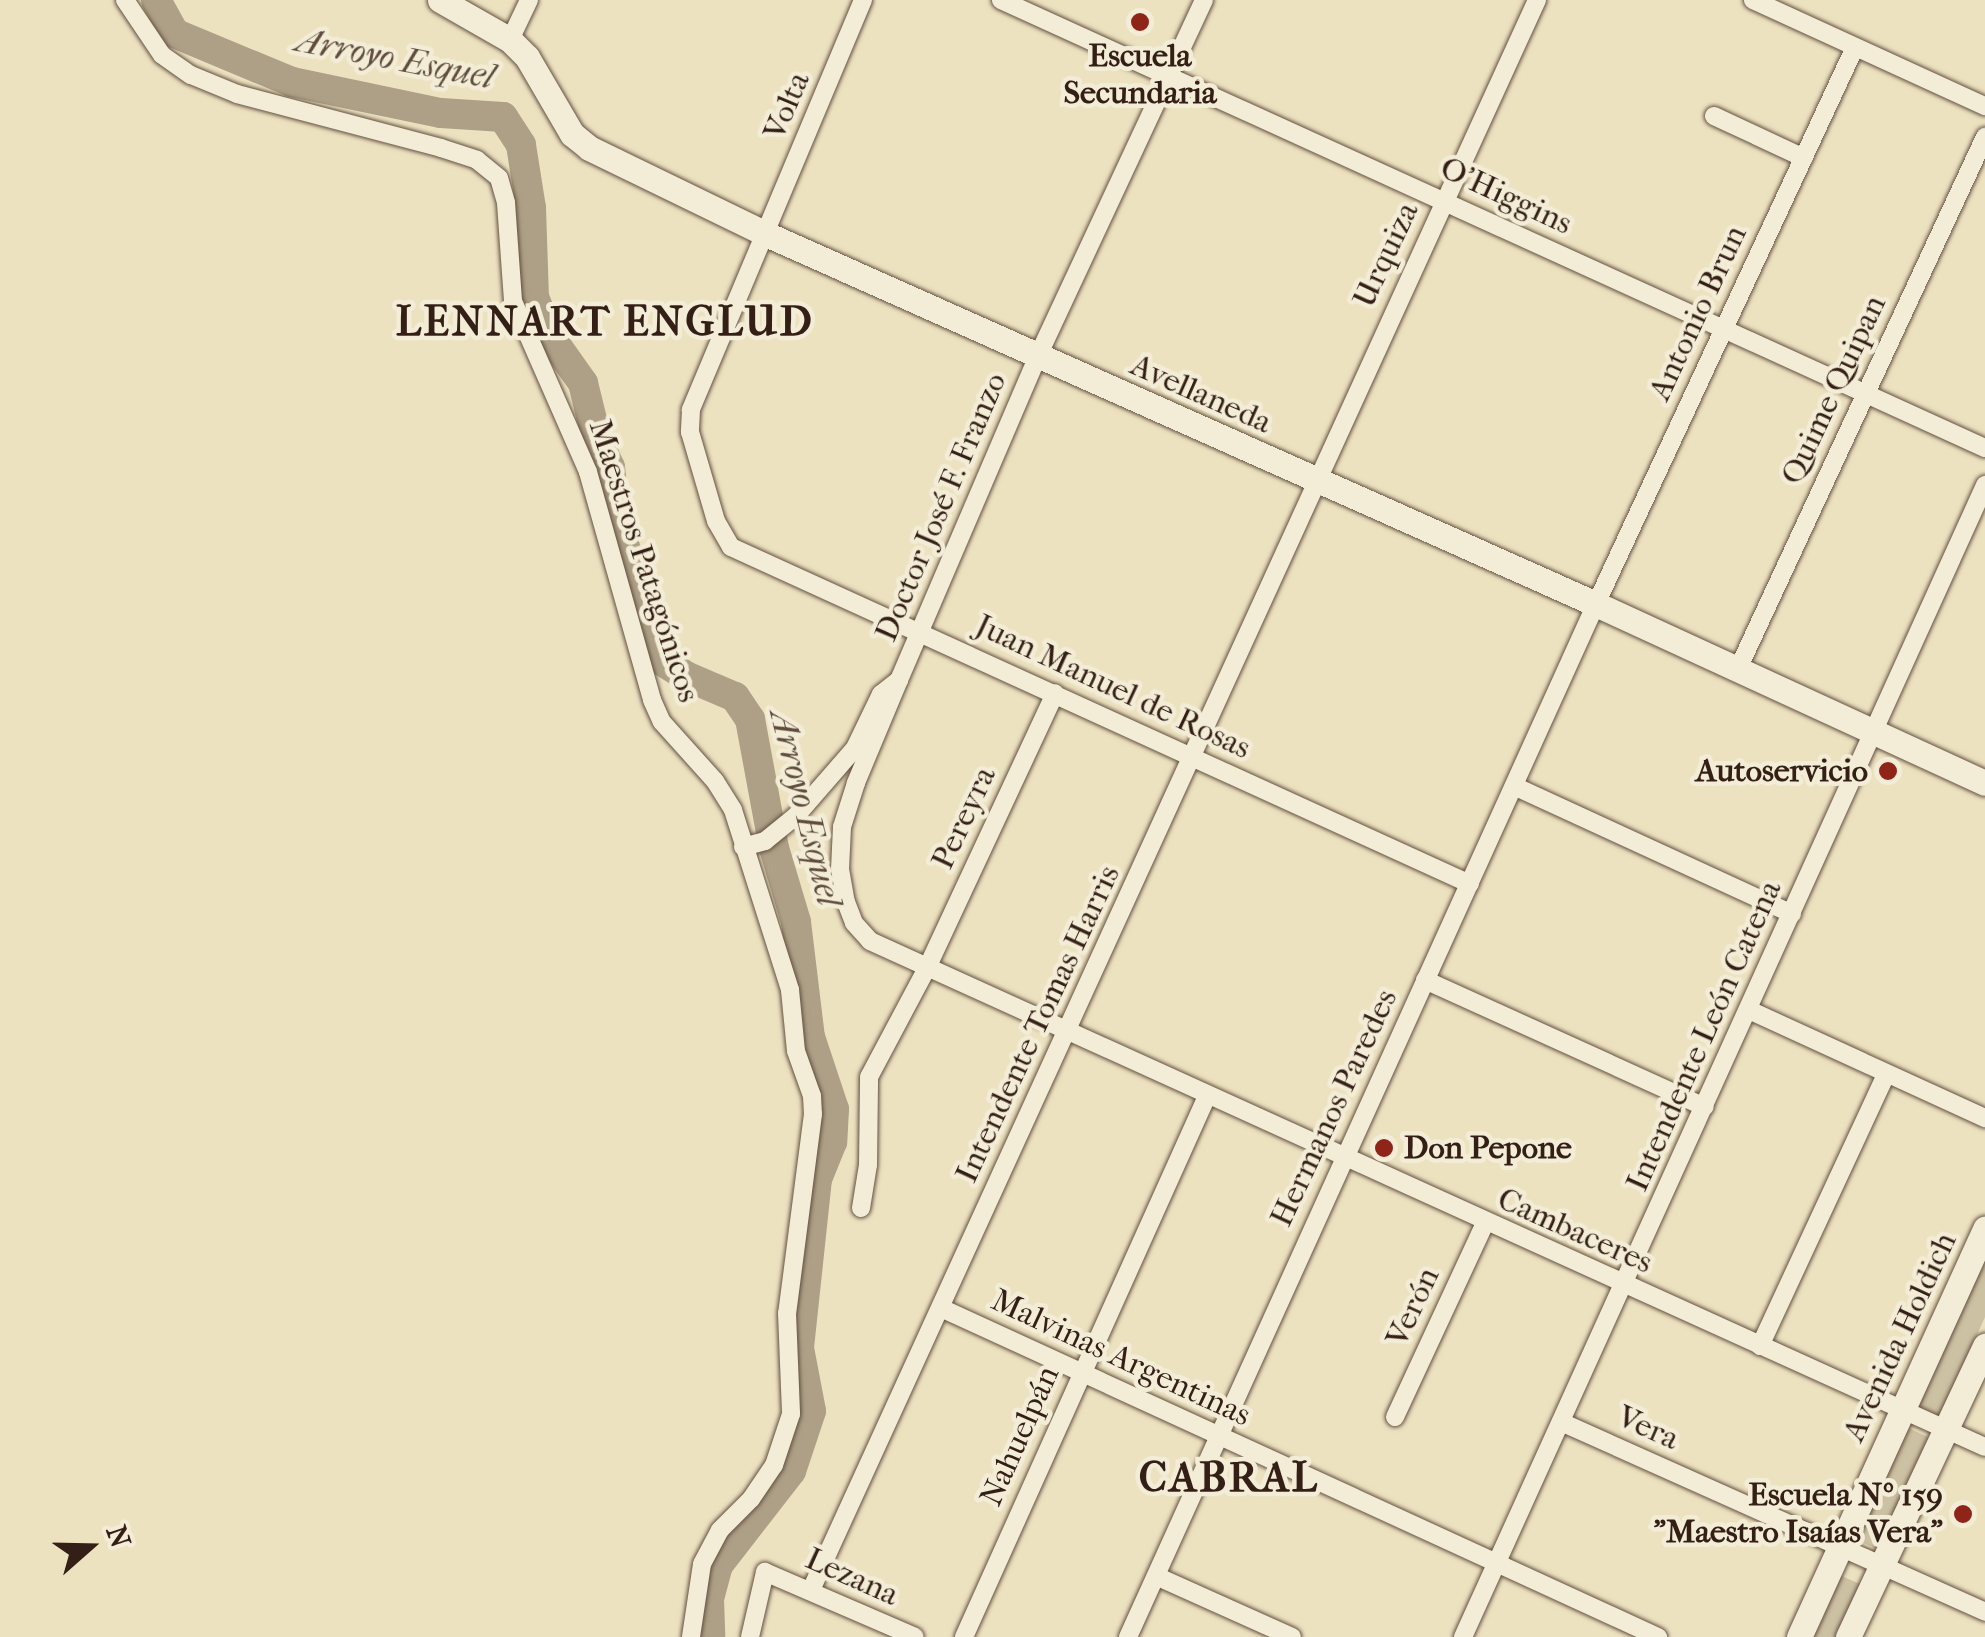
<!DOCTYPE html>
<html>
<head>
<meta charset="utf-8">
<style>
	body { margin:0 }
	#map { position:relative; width:1985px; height:1637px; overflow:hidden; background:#ede2c0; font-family:"IM FELL French Canon",serif }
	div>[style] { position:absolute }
	.green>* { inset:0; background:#cdc1a3 }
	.river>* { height:30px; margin:-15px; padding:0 15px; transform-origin:15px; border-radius:15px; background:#aea086 }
	.roads { filter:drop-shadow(0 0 2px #625040) drop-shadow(0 0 2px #625040) }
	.street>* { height:18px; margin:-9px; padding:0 9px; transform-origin:9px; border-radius:9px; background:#f3ecd6 }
	.secondary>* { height:25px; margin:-12.5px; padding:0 12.5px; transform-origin:12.5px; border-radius:12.5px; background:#f3ecd6 }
	.dots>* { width:28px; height:28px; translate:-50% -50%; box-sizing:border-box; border:5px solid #f3ecd6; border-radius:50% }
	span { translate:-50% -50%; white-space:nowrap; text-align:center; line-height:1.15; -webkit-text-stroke:9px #f3ecd6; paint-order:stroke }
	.poi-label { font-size:32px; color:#331f15; font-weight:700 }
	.right { translate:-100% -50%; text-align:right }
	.left { translate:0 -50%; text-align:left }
	.street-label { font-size:32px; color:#331f15 }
	.water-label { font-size:35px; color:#5e4c3d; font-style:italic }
	.district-label { font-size:42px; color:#331f15; font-weight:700; letter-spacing:2.5px }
	.north { position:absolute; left:40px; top:1497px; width:100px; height:100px; -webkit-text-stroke:8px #f3ecd6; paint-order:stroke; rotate:70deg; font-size:28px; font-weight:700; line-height:40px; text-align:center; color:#331f15 }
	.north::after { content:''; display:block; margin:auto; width:35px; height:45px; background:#331f15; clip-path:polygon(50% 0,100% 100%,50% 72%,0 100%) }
</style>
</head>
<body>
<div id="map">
	<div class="green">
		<div style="clip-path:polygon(1985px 1246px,1985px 1317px,1940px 1418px,1914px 1406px)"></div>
		<div style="clip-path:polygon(1904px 1426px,1930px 1438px,1879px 1550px,1853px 1538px)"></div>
		<div style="clip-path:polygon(1835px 1573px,1862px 1585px,1838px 1637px,1806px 1637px)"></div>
	</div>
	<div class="river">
		<div style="left:156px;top:0;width:38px;rotate:61deg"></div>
		<div style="left:174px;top:33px;width:128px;rotate:22.6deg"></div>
		<div style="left:292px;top:82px;width:152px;rotate:11.8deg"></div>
		<div style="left:441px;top:113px;width:62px;rotate:3.7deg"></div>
		<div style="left:503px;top:117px;width:33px;rotate:57deg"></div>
		<div style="left:521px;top:145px;width:64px;rotate:81deg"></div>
		<div style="left:531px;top:208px;width:89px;rotate:88.1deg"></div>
		<div style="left:534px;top:297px;width:41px;rotate:68.5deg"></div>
		<div style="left:549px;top:335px;width:59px;rotate:54.7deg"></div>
		<div style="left:583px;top:383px;width:55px;rotate:76.2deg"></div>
		<div style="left:596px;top:436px;width:34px;rotate:66deg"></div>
		<div style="left:610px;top:467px;width:52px;rotate:83.4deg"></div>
		<div style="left:616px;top:519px;width:149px;rotate:72.1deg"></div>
		<div style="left:662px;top:661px;width:31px;rotate:32deg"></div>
		<div style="left:688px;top:677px;width:51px;rotate:23.1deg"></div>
		<div style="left:735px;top:697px;width:27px;rotate:56deg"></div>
		<div style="left:750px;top:719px;width:131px;rotate:79.5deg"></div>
		<div style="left:774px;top:848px;width:77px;rotate:73.4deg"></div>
		<div style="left:796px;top:922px;width:116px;rotate:83.1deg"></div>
		<div style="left:810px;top:1037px;width:76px;rotate:71.6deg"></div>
		<div style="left:834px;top:1109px;width:33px;rotate:93deg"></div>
		<div style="left:832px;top:1142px;width:40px;rotate:112deg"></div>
		<div style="left:817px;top:1179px;width:170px;rotate:96.1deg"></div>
		<div style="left:799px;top:1348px;width:64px;rotate:79.2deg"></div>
		<div style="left:811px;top:1411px;width:63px;rotate:108.4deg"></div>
		<div style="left:791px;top:1471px;width:119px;rotate:127.8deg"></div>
		<div style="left:718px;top:1565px;width:35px;rotate:105deg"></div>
		<div style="left:709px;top:1599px;width:38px;rotate:88deg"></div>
	</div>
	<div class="roads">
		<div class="street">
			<div style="left:125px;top:0;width:66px;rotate:56.1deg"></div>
			<div style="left:162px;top:55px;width:35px;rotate:35deg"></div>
			<div style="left:191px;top:75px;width:50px;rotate:22.4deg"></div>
			<div style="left:237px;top:94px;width:211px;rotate:14.8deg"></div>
			<div style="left:441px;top:148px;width:38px;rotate:18deg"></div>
			<div style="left:477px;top:160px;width:28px;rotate:39deg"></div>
			<div style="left:499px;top:178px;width:26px;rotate:74deg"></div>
			<div style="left:506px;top:203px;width:98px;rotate:85.9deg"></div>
			<div style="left:513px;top:301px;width:187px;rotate:66.3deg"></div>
			<div style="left:588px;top:472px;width:237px;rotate:74.3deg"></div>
			<div style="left:652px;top:700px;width:24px;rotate:66deg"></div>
			<div style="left:662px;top:722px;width:79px;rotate:48.1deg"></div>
			<div style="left:715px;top:781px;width:34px;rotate:58deg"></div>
			<div style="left:733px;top:810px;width:189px;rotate:72.4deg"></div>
			<div style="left:790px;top:990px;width:61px;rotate:84.4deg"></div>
			<div style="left:796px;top:1051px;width:48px;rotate:70.4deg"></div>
			<div style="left:812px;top:1096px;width:18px;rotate:87deg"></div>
			<div style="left:813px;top:1114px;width:201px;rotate:97.4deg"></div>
			<div style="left:787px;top:1313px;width:101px;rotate:87.7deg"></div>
			<div style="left:791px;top:1414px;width:54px;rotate:108.4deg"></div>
			<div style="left:774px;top:1465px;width:41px;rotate:124.1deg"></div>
			<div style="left:751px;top:1499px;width:44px;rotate:135deg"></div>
			<div style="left:720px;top:1530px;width:38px;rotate:118deg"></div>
			<div style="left:702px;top:1564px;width:74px;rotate:98.6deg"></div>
			<div style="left:863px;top:0;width:445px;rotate:112.8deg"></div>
			<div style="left:691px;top:410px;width:22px;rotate:93deg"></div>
			<div style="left:690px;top:432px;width:93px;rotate:73.7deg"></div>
			<div style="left:716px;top:521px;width:30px;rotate:60deg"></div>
			<div style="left:731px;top:547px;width:812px;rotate:24.51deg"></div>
			<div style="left:1001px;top:0;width:1081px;rotate:24.48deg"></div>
			<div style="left:1753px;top:0;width:255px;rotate:24.6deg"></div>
			<div style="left:510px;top:40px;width:44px;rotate:-64.6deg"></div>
			<div style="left:1714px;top:116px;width:99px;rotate:25deg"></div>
			<div style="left:1738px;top:669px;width:587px;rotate:-65.1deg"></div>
			<div style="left:899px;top:680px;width:112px;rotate:112.7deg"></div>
			<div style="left:856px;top:783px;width:46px;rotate:107.7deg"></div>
			<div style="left:842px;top:827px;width:42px;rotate:92.7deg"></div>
			<div style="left:840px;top:869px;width:34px;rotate:80deg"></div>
			<div style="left:846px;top:902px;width:22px;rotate:69deg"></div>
			<div style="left:854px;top:923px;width:24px;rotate:48deg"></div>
			<div style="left:870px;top:941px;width:1224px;rotate:24.41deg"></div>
			<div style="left:1514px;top:786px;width:306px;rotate:24.7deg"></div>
			<div style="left:743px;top:847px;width:23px;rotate:-15deg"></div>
			<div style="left:765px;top:841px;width:38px;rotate:-39deg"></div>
			<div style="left:795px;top:817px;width:91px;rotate:-49deg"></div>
			<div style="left:855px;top:748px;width:60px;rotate:-64.3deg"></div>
			<div style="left:881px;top:694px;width:23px;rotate:-38deg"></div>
			<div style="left:899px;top:680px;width:353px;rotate:-66.8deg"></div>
			<div style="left:1038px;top:356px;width:393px;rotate:-65deg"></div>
			<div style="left:1425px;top:980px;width:307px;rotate:24.4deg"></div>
			<div style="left:1749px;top:1010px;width:260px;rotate:24.6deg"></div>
			<div style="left:861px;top:1208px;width:44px;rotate:-80.8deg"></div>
			<div style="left:868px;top:1165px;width:88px;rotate:-89.3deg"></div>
			<div style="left:869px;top:1077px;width:123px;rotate:-62deg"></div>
			<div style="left:927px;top:968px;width:303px;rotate:-65deg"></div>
			<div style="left:941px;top:1308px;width:789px;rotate:24.65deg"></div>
			<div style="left:1760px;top:1346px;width:300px;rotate:-65.1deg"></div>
			<div style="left:1395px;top:1417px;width:214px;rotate:-65.1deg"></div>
			<div style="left:1561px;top:1422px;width:465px;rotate:24.1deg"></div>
			<div style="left:1156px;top:1576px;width:149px;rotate:24.2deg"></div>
			<div style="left:811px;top:1590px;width:1748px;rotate:-65.46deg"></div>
			<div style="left:750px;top:1637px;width:67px;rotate:-77deg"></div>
			<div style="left:765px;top:1572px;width:163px;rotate:23.4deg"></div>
			<div style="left:964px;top:1637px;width:593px;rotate:-65.81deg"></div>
			<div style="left:1128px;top:1637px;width:1134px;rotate:-65.63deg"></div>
			<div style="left:1596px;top:604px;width:614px;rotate:-65.06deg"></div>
			<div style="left:1463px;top:1637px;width:1265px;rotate:-65.62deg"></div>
		</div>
		<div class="secondary">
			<div style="left:440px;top:0;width:81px;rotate:29.7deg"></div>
			<div style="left:510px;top:40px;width:24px;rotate:45deg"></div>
			<div style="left:527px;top:57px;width:89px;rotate:59.7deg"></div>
			<div style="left:572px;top:134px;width:22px;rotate:39deg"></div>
			<div style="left:589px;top:148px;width:197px;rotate:25.9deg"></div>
			<div style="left:766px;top:234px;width:909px;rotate:24.03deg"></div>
			<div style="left:1596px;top:604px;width:428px;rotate:24.7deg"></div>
			<div style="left:1799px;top:1637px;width:449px;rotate:-65.5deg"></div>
			<div style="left:1848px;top:1637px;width:322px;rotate:-64.8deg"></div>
		</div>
	</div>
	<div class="dots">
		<div style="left:1140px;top:22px;background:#8f2418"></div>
		<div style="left:1888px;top:771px;background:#8f2418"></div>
		<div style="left:1384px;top:1148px;background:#8f2418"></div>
		<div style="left:1963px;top:1514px;background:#8f2418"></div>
	</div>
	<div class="poi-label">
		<span style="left:1140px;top:75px">Escuela<br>Secundaria</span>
		<span class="right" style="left:1868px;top:771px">Autoservicio</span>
		<span class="left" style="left:1404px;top:1148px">Don Pepone</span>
		<span class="right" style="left:1943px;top:1514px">Escuela Nº 159<br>"Maestro Isaías Vera"</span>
	</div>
	<div class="street-label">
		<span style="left:787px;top:106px;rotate:-67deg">Volta</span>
		<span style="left:1506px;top:196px;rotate:25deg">O'Higgins</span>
		<span style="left:1386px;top:255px;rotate:-65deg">Urquiza</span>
		<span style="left:1698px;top:313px;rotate:-65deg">Antonio Brun</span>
		<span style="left:1834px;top:390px;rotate:-65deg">Quime Quipan</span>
		<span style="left:1201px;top:394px;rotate:24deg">Avellaneda</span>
		<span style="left:941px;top:507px;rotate:-67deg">Doctor José F. Franzo</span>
		<span style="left:644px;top:561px;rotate:72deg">Maestros Patagónicos</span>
		<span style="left:1113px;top:687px;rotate:25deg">Juan Manuel de Rosas</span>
		<span style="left:964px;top:818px;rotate:-65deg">Pereyra</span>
		<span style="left:1038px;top:1024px;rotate:-65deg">Intendente Tomas Harris</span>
		<span style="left:1704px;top:1036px;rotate:-66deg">Intendente León Catena</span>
		<span style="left:1334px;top:1108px;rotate:-65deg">Hermanos Paredes</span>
		<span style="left:1575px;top:1231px;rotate:24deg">Cambaceres</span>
		<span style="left:1413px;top:1307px;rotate:-65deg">Verón</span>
		<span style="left:1900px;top:1337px;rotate:-65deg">Avenida Holdich</span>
		<span style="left:1121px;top:1358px;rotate:25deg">Malvinas Argentinas</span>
		<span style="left:1648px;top:1428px;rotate:24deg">Vera</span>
		<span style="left:1020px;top:1436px;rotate:-66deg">Nahuelpán</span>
		<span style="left:852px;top:1577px;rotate:24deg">Lezana</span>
	</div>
	<div class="water-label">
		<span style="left:395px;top:59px;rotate:11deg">Arroyo Esquel</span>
		<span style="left:805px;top:808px;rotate:76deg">Arroyo Esquel</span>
	</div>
	<div class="district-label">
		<span style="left:605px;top:322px">LENNART ENGLUD</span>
		<span style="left:1229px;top:1478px">CABRAL</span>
	</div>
	<div class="north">N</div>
</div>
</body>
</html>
